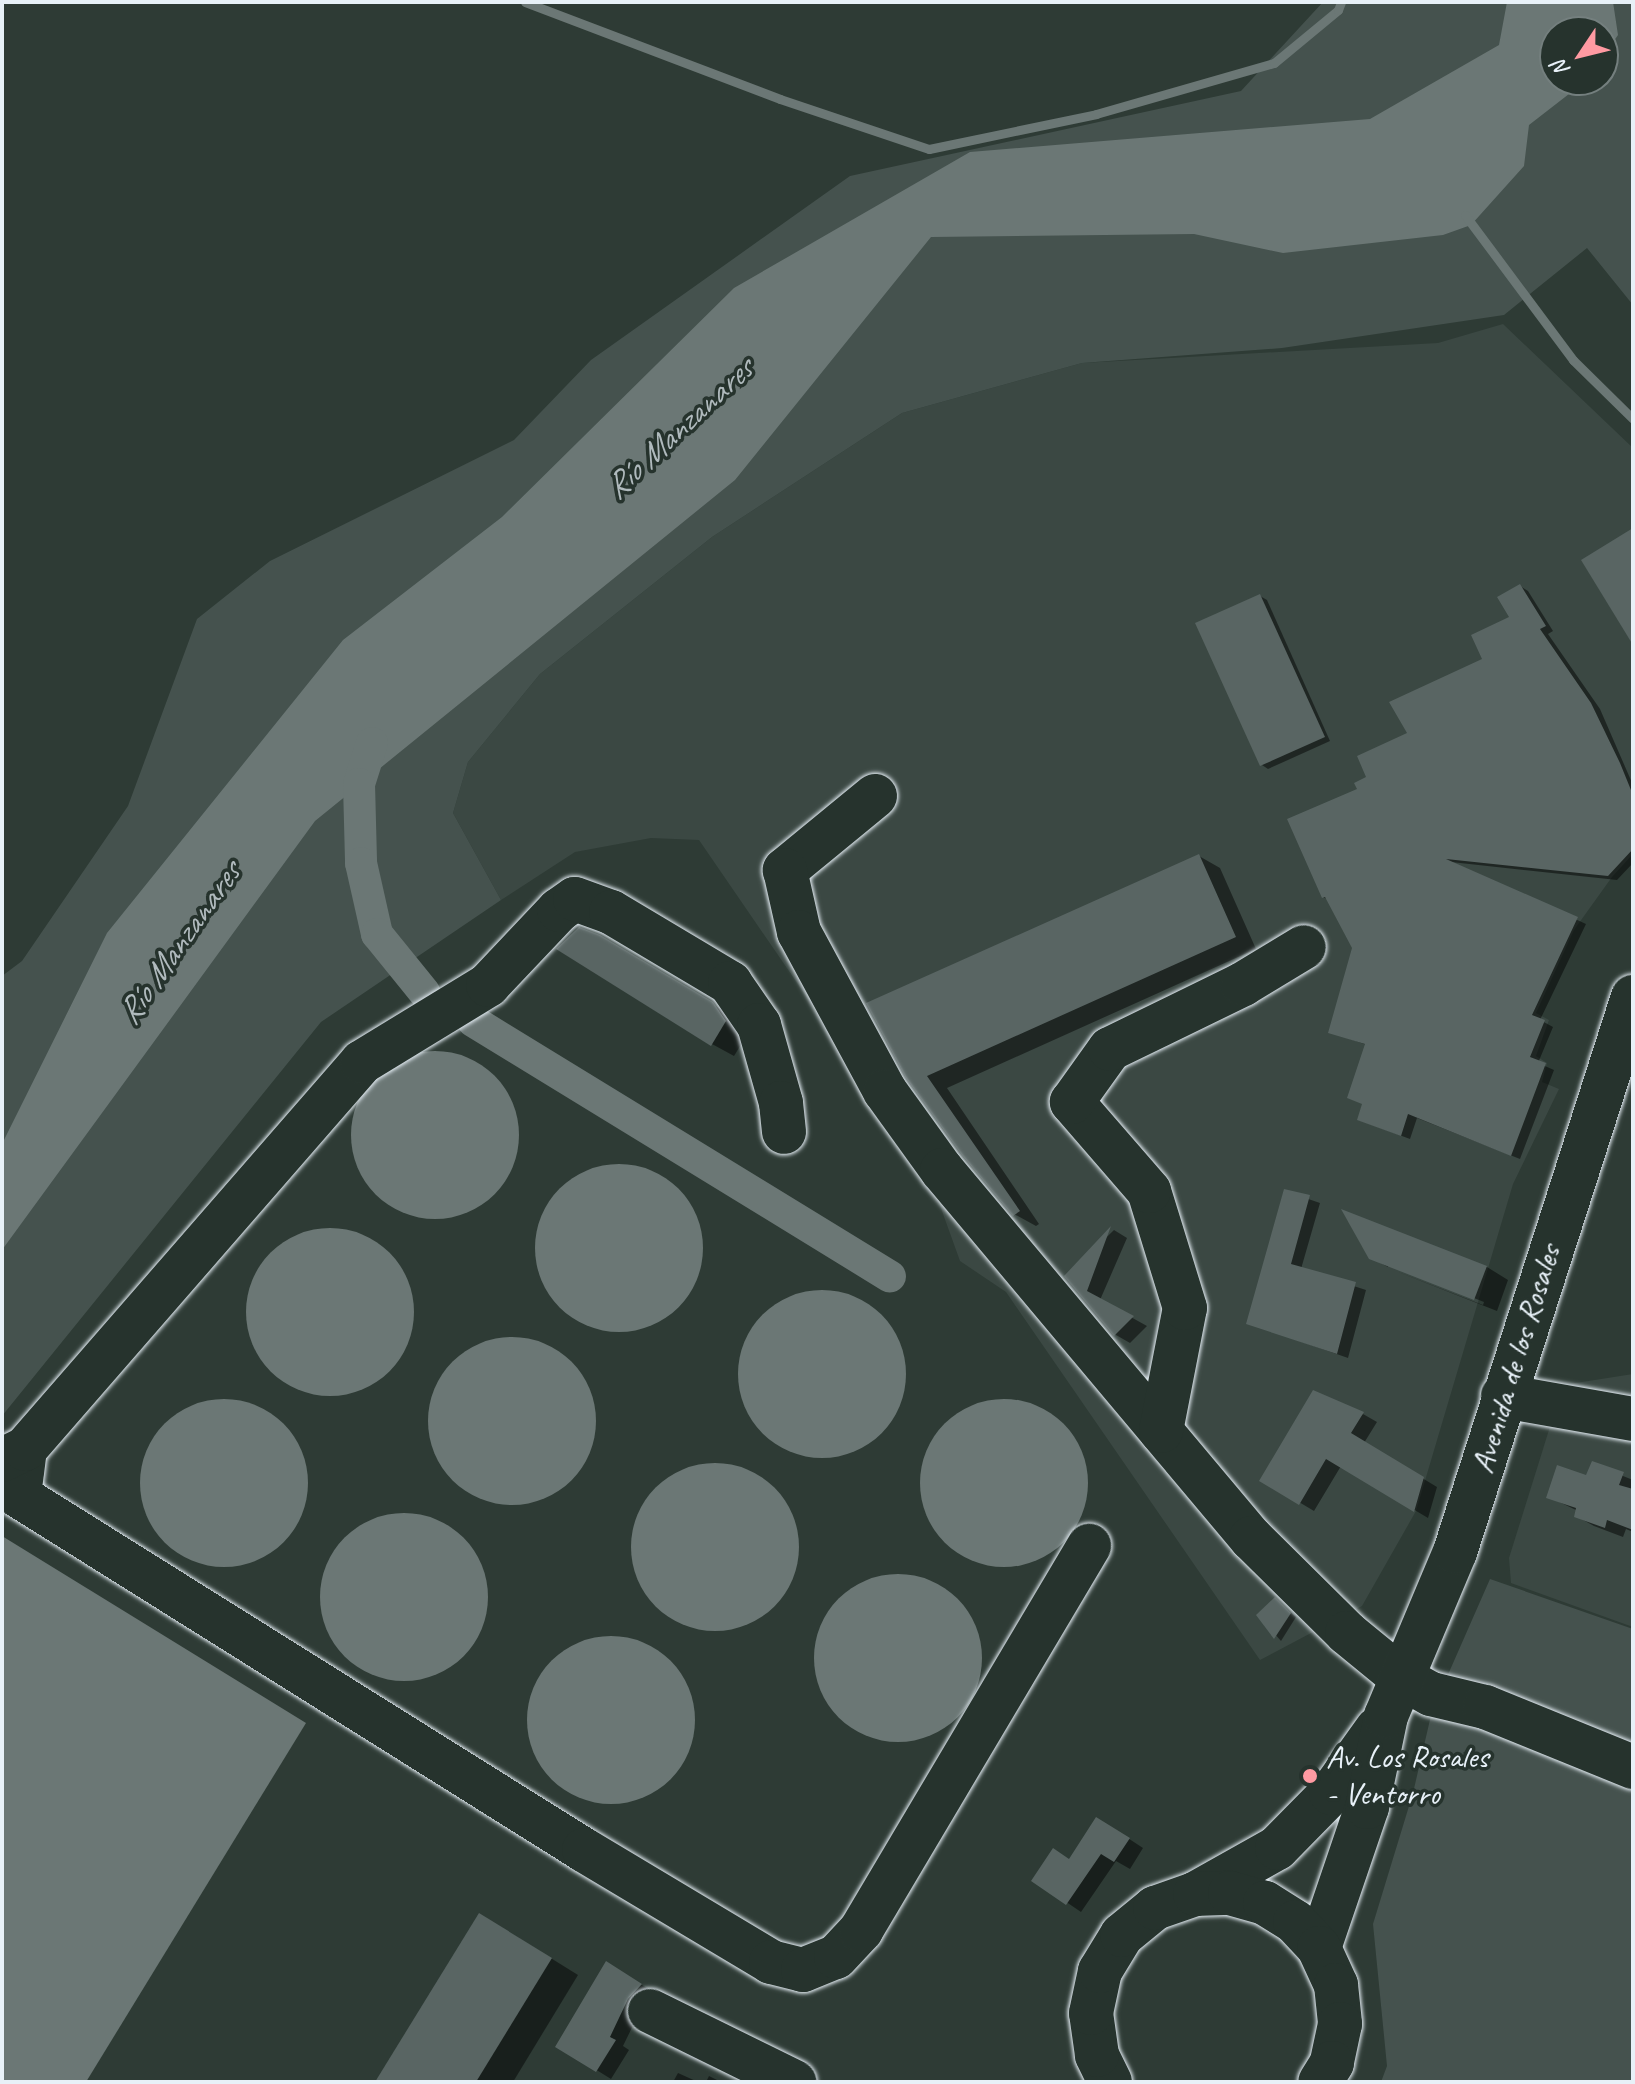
<!DOCTYPE html>
<html>
<head>
<meta charset="utf-8">
<style>
	body { margin:0 }
	#map { position:relative; width:1635px; height:2084px; overflow:hidden; background:#2e3b35; font-family:Caveat,sans-serif }
	div>[style] { position:absolute }
	.built>* { inset:0; background:#3b4843 }
	.green>* { inset:0; background:#45524e }
	.water>* { inset:0; background:#6b7775 }
	.round { border-radius:50% }
	.shadow>* { inset:0; background:#0007 }
	.stream>* { height:9px; margin:-4.5px; padding:0 4.5px; transform-origin:4.5px; border-radius:4.5px; background:#6b7775 }
	.canal>* { height:32px; margin:-16px; padding:0 16px; transform-origin:16px; border-radius:16px; background:#6b7775 }
	.building>* { inset:0; background:#596563 }
	.roads { filter:drop-shadow(0 0 2px #e8f1f8) drop-shadow(0 0 2px #e8f1f8) }
	.minor>* { height:44px; margin:-22px; padding:0 22px; transform-origin:22px; border-radius:22px; background:#26332d }
	.dots>* { width:22px; height:22px; translate:-50% -50%; box-sizing:border-box; border:4px solid #26332d; border-radius:50% }
	span { translate:-50% -50%; white-space:nowrap; text-align:center; line-height:1.15; -webkit-text-stroke:7px #26332d; paint-order:stroke }
	.street-label { font-size:32px; color:#e8f1f8 }
	.poi-label { font-size:32px; color:#e8f1f8 }
	.left { translate:0 -50%; text-align:left }
	.water-label { font-size:34px; color:#b0babd; font-style:italic }
	.frame { position:absolute; inset:0; border:4px solid #e8f1f8; pointer-events:none }
	.north { position:absolute; left:1539px; top:16px; width:80px; height:80px; box-sizing:border-box; background:#26332d; border:2px solid #747f7e; border-radius:50%; rotate:235deg; font-size:22px; font-weight:700; line-height:32px; text-align:center; color:#e8f1f8 }
	.north::after { content:''; display:block; margin:auto; width:28px; height:36px; background:#ff9aa2; clip-path:polygon(50% 0,100% 100%,50% 72%,0 100%) }
</style>
</head>
<body>
<div id="map">
	<div class="built">
		<div style="clip-path:polygon(1503px 324px,1633px 448px,1633px 854px,1612px 877px,1574px 930px,1536px 1013px,1549px 1020px,1536px 1056px,1547px 1063px,1542px 1082px,1559px 1089px,1513px 1184px,1416px 1511px,1362px 1606px,1260px 1660px,1006px 1292px,960px 1261px,929px 1175px,699px 840px,651px 838px,575px 852px,501px 900px,453px 813px,468px 762px,540px 674px,712px 537px,902px 413px,1082px 363px,1438px 343px)"></div>
		<div style="clip-path:polygon(1633px 1374px,1633px 1627px,1511px 1583px,1509px 1558px,1563px 1385px)"></div>
	</div>
	<div class="green">
		<div style="clip-path:polygon(evenodd,1323px 2px,1633px 2px,1633px 305px,1587px 248px,1504px 315px,1282px 348px,1082px 363px,902px 413px,712px 537px,540px 674px,468px 762px,453px 813px,501px 900px,321px 1022px,2px 1416px,2px 976px,22px 961px,128px 806px,197px 619px,270px 561px,514px 440px,591px 360px,850px 176px,1241px 91px,1323px 2px,1555px 32px,1603px 32px,1603px 80px,1555px 80px,1555px 32px)"></div>
		<div style="clip-path:polygon(1490px 1579px,1633px 1629px,1633px 2082px,1381px 2082px,1387px 2066px,1373px 1924px,1413px 1793px,1432px 1711px)"></div>
	</div>
	<div class="water">
		<div style="clip-path:polygon(1507px 2px,1613px 2px,1618px 35px,1603px 57px,1603px 32px,1555px 32px,1555px 80px,1587px 80px,1529px 125px,1524px 166px,1471px 225px,1443px 235px,1283px 253px,1194px 234px,931px 237px,735px 480px,315px 821px,2px 1250px,2px 1144px,107px 933px,343px 640px,502px 517px,734px 288px,970px 152px,1370px 119px,1499px 45px)"></div>
		<div class="round" style="left:351px;top:1051px;width:168px;height:168px"></div>
		<div class="round" style="left:535px;top:1164px;width:168px;height:168px"></div>
		<div class="round" style="left:246px;top:1228px;width:168px;height:168px"></div>
		<div class="round" style="left:738px;top:1290px;width:168px;height:168px"></div>
		<div class="round" style="left:428px;top:1337px;width:168px;height:168px"></div>
		<div class="round" style="left:140px;top:1399px;width:168px;height:168px"></div>
		<div class="round" style="left:920px;top:1399px;width:168px;height:168px"></div>
		<div class="round" style="left:631px;top:1463px;width:168px;height:168px"></div>
		<div class="round" style="left:320px;top:1513px;width:168px;height:168px"></div>
		<div style="clip-path:polygon(2px 1536px,306px 1723px,86px 2082px,2px 2082px)"></div>
		<div class="round" style="left:814px;top:1574px;width:168px;height:168px"></div>
		<div class="round" style="left:527px;top:1636px;width:168px;height:168px"></div>
	</div>
	<div class="shadow">
		<div style="clip-path:polygon(1520px 586px,1528px 591px,1553px 631px,1548px 634px,1600px 709px,1633px 785px,1633px 863px,1617px 880px,1451px 862px,1586px 924px,1540px 1020px,1553px 1027px,1538px 1063px,1554px 1070px,1520px 1159px,1417px 1118px,1410px 1139px,1359px 1120px,1364px 1104px,1367px 1045px,1330px 1032px,1354px 948px,1329px 900px,1323px 897px,1359px 790px,1485px 660px,1511px 618px)"></div>
		<div style="clip-path:polygon(1260px 596px,1267px 600px,1330px 741px,1268px 769px,1262px 765px)"></div>
		<div style="clip-path:polygon(1199px 856px,1220px 868px,1256px 949px,947px 1088px,1039px 1224px,1036px 1226px,1014px 1214px,908px 1077px)"></div>
		<div style="clip-path:polygon(599px 937px,734px 1017px,747px 1035px,734px 1056px,712px 1044px)"></div>
		<div style="clip-path:polygon(1285px 1191px,1320px 1203px,1301px 1269px,1366px 1290px,1348px 1358px,1248px 1323px)"></div>
		<div style="clip-path:polygon(1346px 1213px,1487px 1267px,1508px 1280px,1497px 1311px,1393px 1270px,1483px 1305px,1484px 1302px,1388px 1264px,1388px 1267px,1371px 1258px)"></div>
		<div style="clip-path:polygon(1114px 1230px,1127px 1238px,1100px 1300px,1147px 1326px,1130px 1343px,1116px 1335px,1067px 1276px)"></div>
		<div style="clip-path:polygon(1363px 1414px,1377px 1422px,1364px 1443px,1437px 1487px,1428px 1518px,1341px 1466px,1314px 1511px,1262px 1480px)"></div>
		<div style="clip-path:polygon(1593px 1464px,1633px 1480px,1633px 1532px,1626px 1529px,1623px 1537px,1594px 1526px,1576px 1516px,1578px 1511px,1549px 1497px,1588px 1478px)"></div>
		<div style="clip-path:polygon(1276px 1600px,1296px 1617px,1281px 1641px,1258px 1615px)"></div>
		<div style="clip-path:polygon(1111px 1827px,1143px 1848px,1130px 1869px,1116px 1861px,1081px 1912px,1034px 1880px,1070px 1861px)"></div>
		<div style="clip-path:polygon(507px 1931px,578px 1975px,513px 2082px,378px 2082px)"></div>
		<div style="clip-path:polygon(621px 1972px,655px 1993px,642px 2007px,623px 2046px,629px 2050px,611px 2079px,558px 2046px)"></div>
		<div style="clip-path:polygon(678px 2073px,698px 2082px,673px 2082px)"></div>
		<div style="clip-path:polygon(709px 2076px,721px 2082px,706px 2082px)"></div>
	</div>
	<div class="stream">
		<div style="left:525px;top:2px;width:273px;rotate:20.8deg"></div>
		<div style="left:780px;top:99px;width:157px;rotate:18.6deg"></div>
		<div style="left:929px;top:149px;width:171px;rotate:-11.8deg"></div>
		<div style="left:1096px;top:114px;width:185px;rotate:-16deg"></div>
		<div style="left:1274px;top:63px;width:83px;rotate:-39.6deg"></div>
		<div style="left:1338px;top:10px;width:9px;rotate:-69deg"></div>
		<div style="left:1465px;top:215px;width:181px;rotate:53.3deg"></div>
		<div style="left:1573px;top:360px;width:84px;rotate:44.5deg"></div>
	</div>
	<div class="canal">
		<div style="left:372px;top:743px;width:43px;rotate:107.6deg"></div>
		<div style="left:359px;top:784px;width:79px;rotate:88.5deg"></div>
		<div style="left:361px;top:863px;width:73px;rotate:77.3deg"></div>
		<div style="left:377px;top:934px;width:75px;rotate:51deg"></div>
		<div style="left:473px;top:1021px;width:489px;rotate:31.5deg"></div>
	</div>
	<div class="building">
		<div style="clip-path:polygon(1633px 528px,1633px 645px,1581px 560px)"></div>
		<div style="clip-path:polygon(1520px 584px,1546px 626px,1540px 629px,1591px 703px,1620px 763px,1633px 795px,1633px 849px,1608px 876px,1446px 859px,1578px 917px,1532px 1015px,1545px 1020px,1530px 1057px,1546px 1063px,1511px 1156px,1408px 1114px,1401px 1136px,1357px 1120px,1362px 1104px,1347px 1098px,1365px 1044px,1328px 1033px,1352px 948px,1325px 897px,1322px 898px,1287px 819px,1357px 789px,1354px 783px,1366px 777px,1357px 756px,1407px 733px,1389px 702px,1482px 659px,1471px 635px,1509px 617px,1497px 597px)"></div>
		<div style="clip-path:polygon(1260px 594px,1325px 737px,1260px 766px,1195px 623px)"></div>
		<div style="clip-path:polygon(1199px 854px,1236px 937px,927px 1076px,1020px 1211px,1013px 1216px,962px 1155px,906px 1078px,866px 1003px)"></div>
		<div style="clip-path:polygon(579px 927px,600px 935px,713px 1002px,726px 1021px,711px 1046px,556px 949px)"></div>
		<div style="clip-path:polygon(1284px 1189px,1310px 1195px,1291px 1264px,1356px 1282px,1337px 1354px,1246px 1324px)"></div>
		<div style="clip-path:polygon(1341px 1209px,1487px 1266px,1474px 1300px,1369px 1259px)"></div>
		<div style="clip-path:polygon(1111px 1226px,1087px 1291px,1134px 1316px,1114px 1336px,1064px 1276px)"></div>
		<div style="clip-path:polygon(1313px 1390px,1364px 1412px,1351px 1433px,1424px 1477px,1414px 1512px,1326px 1459px,1299px 1505px,1259px 1481px)"></div>
		<div style="clip-path:polygon(1592px 1461px,1624px 1472px,1619px 1485px,1633px 1489px,1633px 1530px,1607px 1520px,1605px 1528px,1574px 1517px,1576px 1508px,1546px 1498px,1557px 1465px,1586px 1475px)"></div>
		<div style="clip-path:polygon(1275px 1597px,1291px 1613px,1274px 1639px,1256px 1615px)"></div>
		<div style="clip-path:polygon(1096px 1817px,1130px 1838px,1114px 1862px,1101px 1854px,1066px 1905px,1031px 1881px,1053px 1848px,1069px 1859px)"></div>
		<div style="clip-path:polygon(479px 1913px,552px 1958px,476px 2082px,375px 2082px)"></div>
		<div style="clip-path:polygon(606px 1961px,642px 1984px,628px 1999px,610px 2037px,616px 2040px,596px 2072px,555px 2047px)"></div>
	</div>
	<div class="roads">
		<div class="minor">
			<div style="left:875px;top:796px;width:117px;rotate:140.6deg"></div>
			<div style="left:785px;top:870px;width:64px;rotate:77.3deg"></div>
			<div style="left:799px;top:932px;width:181px;rotate:61.6deg"></div>
			<div style="left:885px;top:1091px;width:97px;rotate:54.2deg"></div>
			<div style="left:942px;top:1170px;width:481px;rotate:50deg"></div>
			<div style="left:1251px;top:1538px;width:135px;rotate:44.7deg"></div>
			<div style="left:1347px;top:1633px;width:71px;rotate:39.3deg"></div>
			<div style="left:1402px;top:1678px;width:33px;rotate:29deg"></div>
			<div style="left:1431px;top:1694px;width:56px;rotate:13.5deg"></div>
			<div style="left:1485px;top:1707px;width:160px;rotate:22.1deg"></div>
			<div style="left:1503px;top:1396px;width:132px;rotate:10deg"></div>
			<div style="left:1161px;top:1431px;width:125px;rotate:-79deg"></div>
			<div style="left:1185px;top:1308px;width:122px;rotate:-107.1deg"></div>
			<div style="left:1149px;top:1191px;width:118px;rotate:-130.9deg"></div>
			<div style="left:1072px;top:1102px;width:65px;rotate:-54.4deg"></div>
			<div style="left:1110px;top:1049px;width:148px;rotate:-26deg"></div>
			<div style="left:1243px;top:984px;width:71px;rotate:-31.2deg"></div>
			<div style="left:25px;top:1449px;width:47px;rotate:97.3deg"></div>
			<div style="left:19px;top:1496px;width:667px;rotate:32.07deg"></div>
			<div style="left:584px;top:1850px;width:218px;rotate:30.9deg"></div>
			<div style="left:771px;top:1962px;width:33px;rotate:14deg"></div>
			<div style="left:803px;top:1970px;width:35px;rotate:-22deg"></div>
			<div style="left:836px;top:1957px;width:37px;rotate:-47deg"></div>
			<div style="left:861px;top:1930px;width:447px;rotate:-59.3deg"></div>
			<div style="left:2px;top:1460px;width:25px;rotate:-26deg"></div>
			<div style="left:25px;top:1449px;width:513px;rotate:-48.95deg"></div>
			<div style="left:362px;top:1062px;width:148px;rotate:-31.4deg"></div>
			<div style="left:488px;top:985px;width:103px;rotate:-46.6deg"></div>
			<div style="left:559px;top:910px;width:19px;rotate:-35deg"></div>
			<div style="left:575px;top:899px;width:38px;rotate:20deg"></div>
			<div style="left:611px;top:912px;width:139px;rotate:30.8deg"></div>
			<div style="left:730px;top:983px;width:51px;rotate:55.4deg"></div>
			<div style="left:759px;top:1025px;width:81px;rotate:74.2deg"></div>
			<div style="left:781px;top:1103px;width:29px;rotate:84deg"></div>
			<div style="left:1195px;top:1894px;width:94px;rotate:-29.3deg"></div>
			<div style="left:1277px;top:1848px;width:77px;rotate:-45.5deg"></div>
			<div style="left:1331px;top:1793px;width:79px;rotate:-54.3deg"></div>
			<div style="left:1319px;top:1948px;width:149px;rotate:-71.2deg"></div>
			<div style="left:1367px;top:1807px;width:93px;rotate:-78.2deg"></div>
			<div style="left:1386px;top:1716px;width:178px;rotate:-67.2deg"></div>
			<div style="left:1455px;top:1552px;width:583px;rotate:-72.22deg"></div>
			<div style="left:650px;top:2011px;width:161px;rotate:26.2deg"></div>
			<div style="left:1110px;top:2082px;width:30px;rotate:-116deg"></div>
			<div style="left:1097px;top:2055px;width:42px;rotate:-98.1deg"></div>
			<div style="left:1091px;top:2013px;width:43px;rotate:-77.9deg"></div>
			<div style="left:1100px;top:1971px;width:42px;rotate:-58.6deg"></div>
			<div style="left:1122px;top:1935px;width:43px;rotate:-39.3deg"></div>
			<div style="left:1155px;top:1908px;width:42px;rotate:-19.3deg"></div>
			<div style="left:1195px;top:1894px;width:35px;rotate:-2deg"></div>
			<div style="left:1230px;top:1893px;width:36px;rotate:16deg"></div>
			<div style="left:1265px;top:1903px;width:36px;rotate:32deg"></div>
			<div style="left:1295px;top:1922px;width:35px;rotate:47deg"></div>
			<div style="left:1319px;top:1948px;width:41px;rotate:65.3deg"></div>
			<div style="left:1336px;top:1985px;width:39px;rotate:84deg"></div>
			<div style="left:1340px;top:2024px;width:40px;rotate:102deg"></div>
			<div style="left:1332px;top:2063px;width:22px;rotate:122deg"></div>
		</div>
	</div>
	<div class="dots">
		<div style="left:1310px;top:1776px;background:#ff9aa2"></div>
	</div>
	<div class="street-label">
		<span style="left:1516px;top:1359px;rotate:-73deg">Avenida de los Rosales</span>
	</div>
	<div class="poi-label">
		<span class="left" style="left:1326px;top:1776px">Av. Los Rosales<br>- Ventorro</span>
	</div>
	<div class="water-label">
		<span style="left:678px;top:428px;rotate:-43deg">Río Manzanares</span>
		<span style="left:178px;top:943px;rotate:-55deg">Río Manzanares</span>
	</div>
	<div class="frame"></div>
	<div class="north">N</div>
</div>
</body>
</html>
